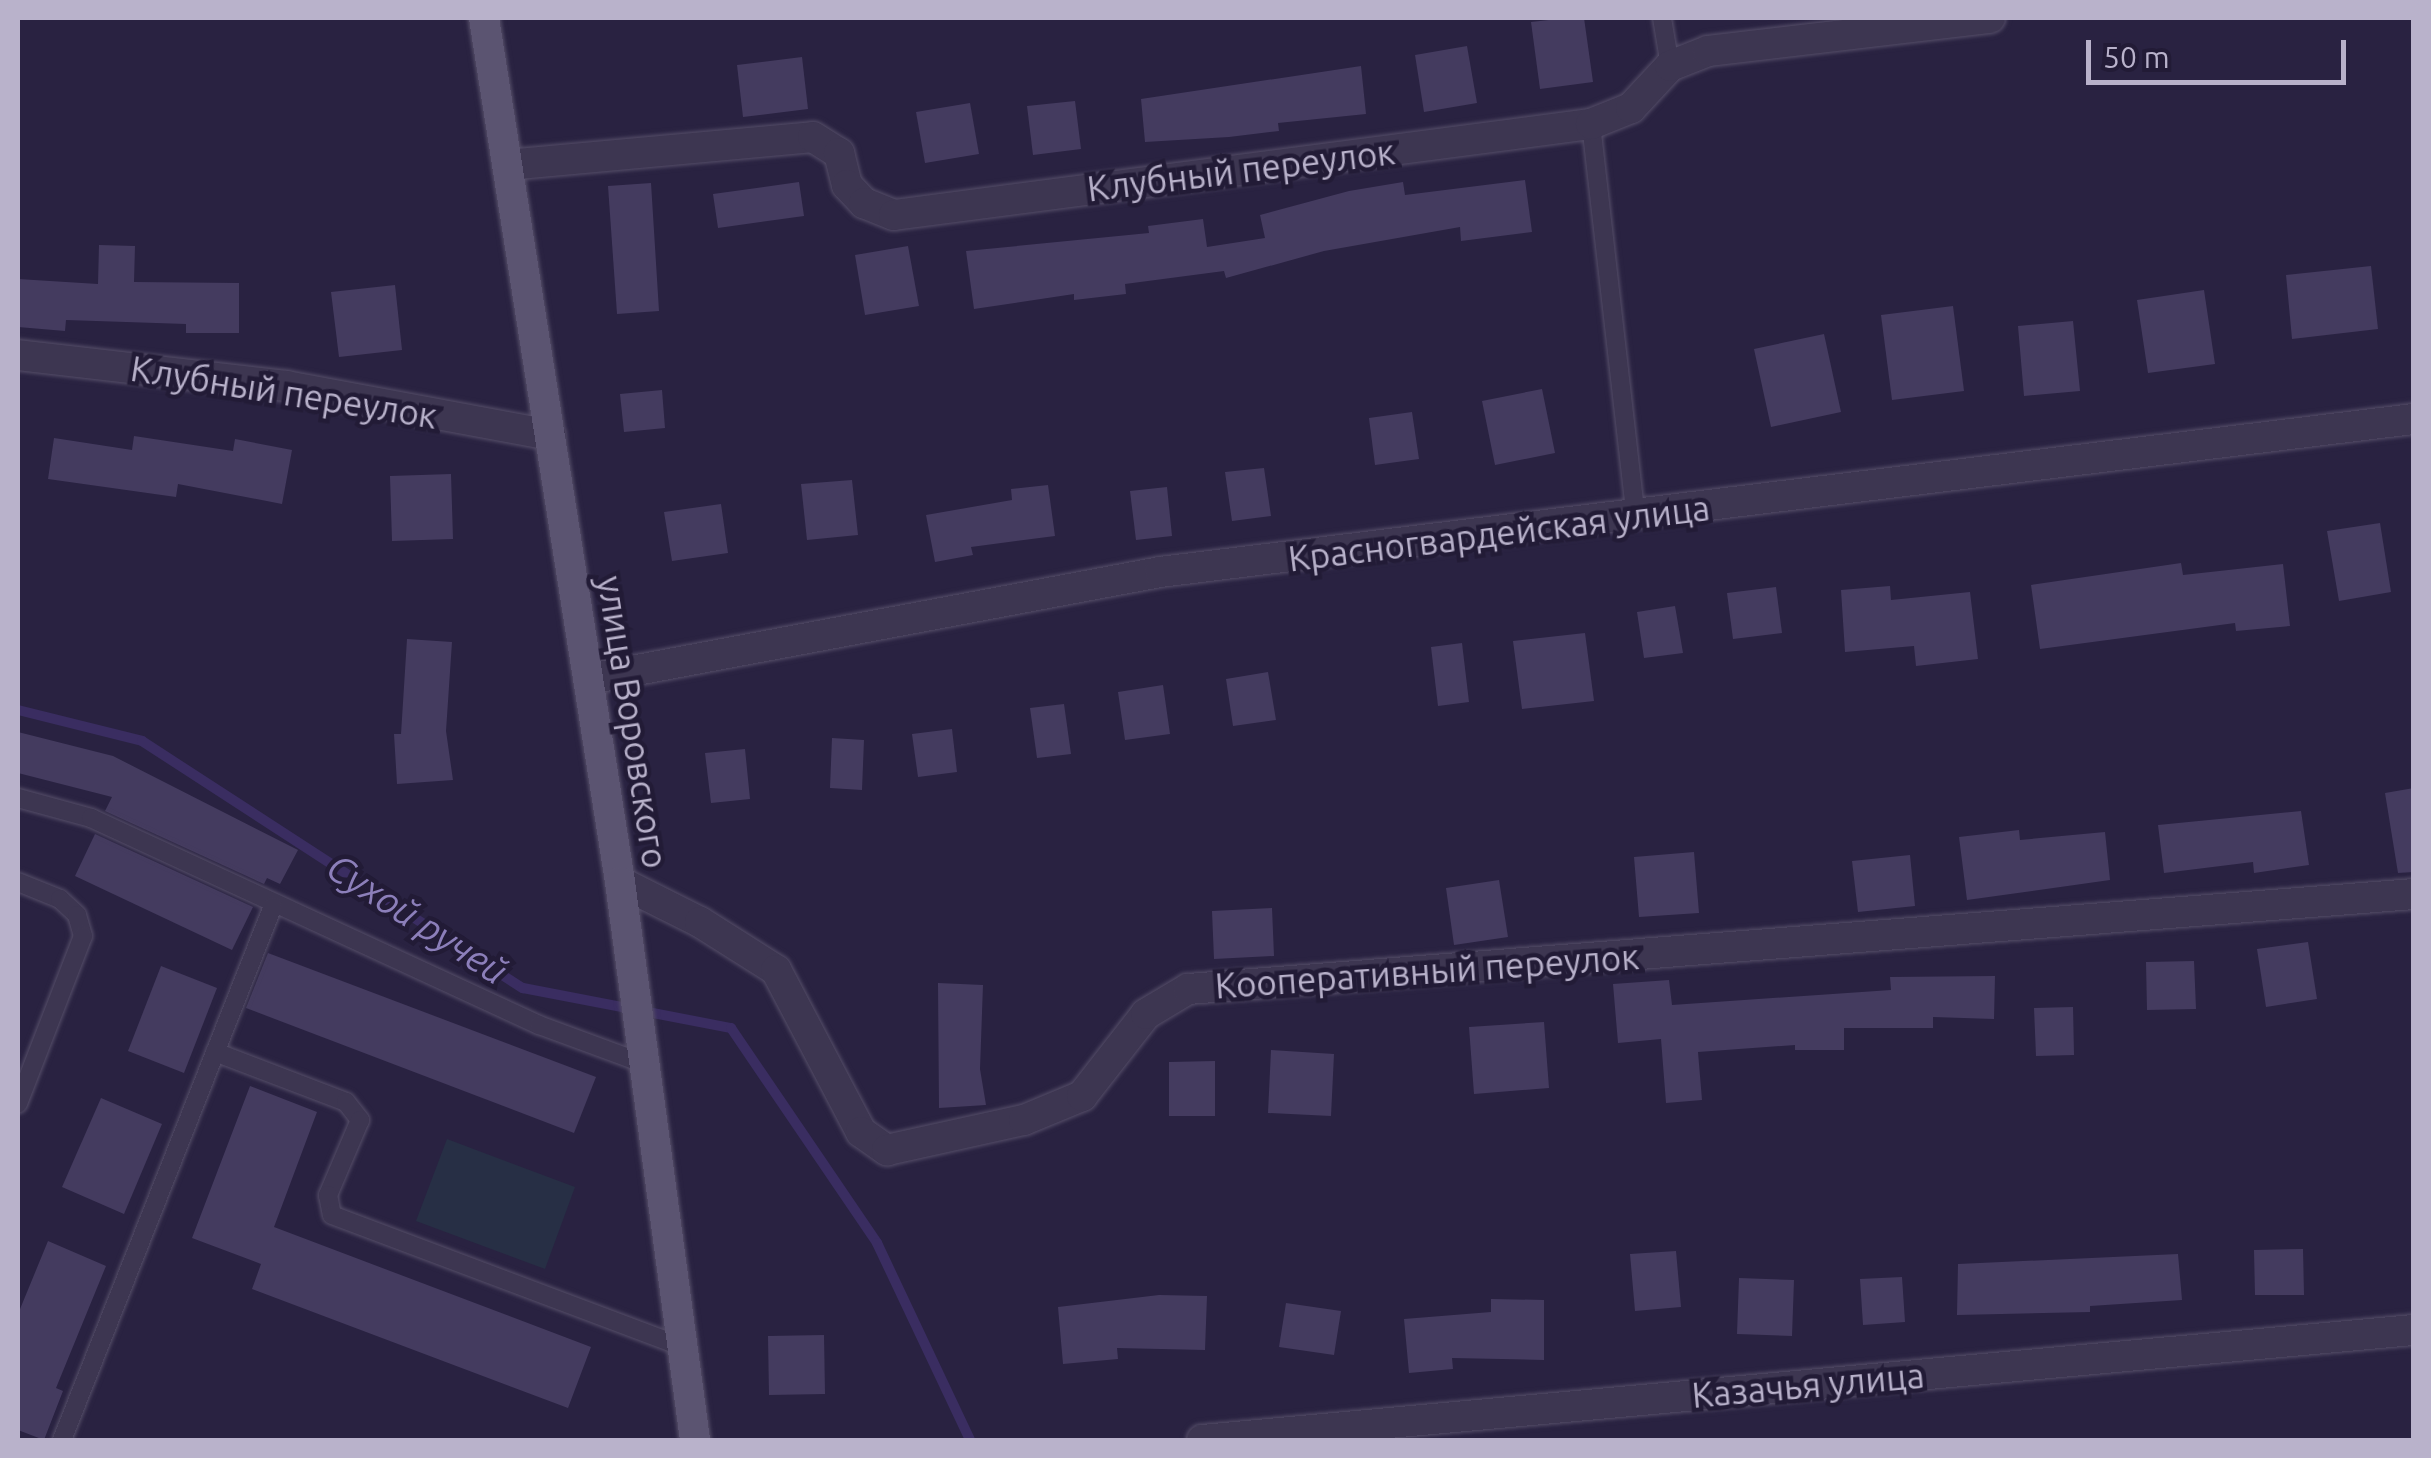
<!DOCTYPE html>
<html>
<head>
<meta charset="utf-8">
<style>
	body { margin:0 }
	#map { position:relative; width:2431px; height:1458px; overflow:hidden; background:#292241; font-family:Ubuntu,sans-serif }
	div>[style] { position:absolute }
	.green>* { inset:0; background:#272f45 }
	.stream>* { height:10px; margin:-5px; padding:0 5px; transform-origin:5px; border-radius:5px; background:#3a2d61 }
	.building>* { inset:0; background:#443b5f }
	.roads { filter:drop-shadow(0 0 2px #554e68) drop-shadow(0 0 2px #554e68) }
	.service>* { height:18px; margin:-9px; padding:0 9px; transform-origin:9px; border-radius:9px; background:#3d3651 }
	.minor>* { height:30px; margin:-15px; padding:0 15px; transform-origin:15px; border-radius:15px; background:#3d3651 }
	.primary>* { height:30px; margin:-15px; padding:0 15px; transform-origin:15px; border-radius:15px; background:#5b5471 }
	span { translate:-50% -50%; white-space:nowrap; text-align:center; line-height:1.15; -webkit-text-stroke:9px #221b36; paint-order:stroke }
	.street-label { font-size:35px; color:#b9b2cb }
	.water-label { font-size:38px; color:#8c7fba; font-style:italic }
	.frame { position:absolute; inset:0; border:20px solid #b9b2cb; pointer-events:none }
	.scale { position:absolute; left:2086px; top:40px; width:260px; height:45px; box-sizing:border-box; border:5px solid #b9b2cb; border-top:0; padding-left:12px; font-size:30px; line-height:35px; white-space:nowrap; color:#b9b2cb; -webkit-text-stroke:8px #221b36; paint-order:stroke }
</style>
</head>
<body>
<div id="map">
	<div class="green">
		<div style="clip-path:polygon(447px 1139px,575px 1187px,545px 1269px,416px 1221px)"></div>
	</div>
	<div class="stream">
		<div style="left:18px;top:710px;width:128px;rotate:14deg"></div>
		<div style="left:142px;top:741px;width:454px;rotate:33deg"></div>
		<div style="left:523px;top:988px;width:212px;rotate:10.9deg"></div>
		<div style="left:731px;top:1028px;width:260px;rotate:55.8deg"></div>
		<div style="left:877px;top:1243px;width:218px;rotate:64.7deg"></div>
	</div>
	<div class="building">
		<div style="clip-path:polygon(1566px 18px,1584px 18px,1593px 82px,1540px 89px,1531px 22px)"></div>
		<div style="clip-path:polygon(1467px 46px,1477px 103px,1424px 112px,1415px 55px)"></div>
		<div style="clip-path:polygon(802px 57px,808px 109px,743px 117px,737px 65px)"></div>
		<div style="clip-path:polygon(1361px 66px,1366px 114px,1278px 123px,1279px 131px,1229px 137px,1145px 142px,1141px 99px)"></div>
		<div style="clip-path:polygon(1075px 101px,1081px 149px,1033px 155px,1027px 106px)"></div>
		<div style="clip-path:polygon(970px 103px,979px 154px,925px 163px,916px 112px)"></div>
		<div style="clip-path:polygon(1525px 180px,1532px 232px,1461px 241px,1460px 227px,1324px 251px,1226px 278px,1224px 271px,1125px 284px,1126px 294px,1074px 300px,1074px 294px,974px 309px,966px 251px,1149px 233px,1148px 226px,1203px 219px,1207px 247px,1265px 238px,1260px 215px,1349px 191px,1403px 182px,1405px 195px)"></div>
		<div style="clip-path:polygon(799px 182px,804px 216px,718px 228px,713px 194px)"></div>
		<div style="clip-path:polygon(651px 183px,659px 311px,617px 314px,608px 186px)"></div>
		<div style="clip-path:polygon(99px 245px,135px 246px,134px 282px,239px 283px,239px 333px,186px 333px,186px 324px,66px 320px,65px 331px,18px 327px,18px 279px,98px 284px)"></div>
		<div style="clip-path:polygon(908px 246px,919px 306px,865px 315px,855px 255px)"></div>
		<div style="clip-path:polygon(2371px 266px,2378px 329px,2292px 339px,2286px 275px)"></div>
		<div style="clip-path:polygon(395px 285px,402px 350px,339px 357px,331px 292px)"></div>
		<div style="clip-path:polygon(2204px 290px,2215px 364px,2148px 373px,2137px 300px)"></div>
		<div style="clip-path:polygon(1953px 306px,1964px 391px,1892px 400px,1881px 315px)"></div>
		<div style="clip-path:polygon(2073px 321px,2080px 391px,2024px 396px,2018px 326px)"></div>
		<div style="clip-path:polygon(1824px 334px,1841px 412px,1771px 427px,1754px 349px)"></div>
		<div style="clip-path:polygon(1542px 389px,1555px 453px,1495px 465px,1482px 401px)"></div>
		<div style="clip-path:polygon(662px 390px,665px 428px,624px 432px,620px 394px)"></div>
		<div style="clip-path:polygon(1412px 412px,1419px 459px,1375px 465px,1369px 418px)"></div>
		<div style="clip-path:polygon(134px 436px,233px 451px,235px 439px,292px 450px,282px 504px,178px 484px,176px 497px,48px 479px,54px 438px,132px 450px)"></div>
		<div style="clip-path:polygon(1264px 468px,1271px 516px,1232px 521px,1225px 472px)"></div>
		<div style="clip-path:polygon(451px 474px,453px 539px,392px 541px,390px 476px)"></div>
		<div style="clip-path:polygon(852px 480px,858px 535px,807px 540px,801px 484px)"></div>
		<div style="clip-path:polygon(1048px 485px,1055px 536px,971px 547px,973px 555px,935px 562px,926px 515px,1012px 500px,1011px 489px)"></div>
		<div style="clip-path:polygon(1167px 487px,1172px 536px,1136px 540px,1130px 491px)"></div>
		<div style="clip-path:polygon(721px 504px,728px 553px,672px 561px,664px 512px)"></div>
		<div style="clip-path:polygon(2380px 523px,2391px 592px,2339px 601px,2327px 531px)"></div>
		<div style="clip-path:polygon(2181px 563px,2183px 575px,2283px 564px,2290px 626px,2236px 631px,2235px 623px,2040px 649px,2031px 585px)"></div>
		<div style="clip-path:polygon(1890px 586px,1891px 600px,1970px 592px,1978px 659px,1916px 666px,1914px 646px,1845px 652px,1841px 590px)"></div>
		<div style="clip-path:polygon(1776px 587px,1782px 633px,1733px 639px,1727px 593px)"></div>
		<div style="clip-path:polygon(1675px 606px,1683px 653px,1644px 658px,1637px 612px)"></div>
		<div style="clip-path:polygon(1585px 633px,1594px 701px,1522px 709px,1513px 641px)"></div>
		<div style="clip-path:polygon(407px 639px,452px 642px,446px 731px,453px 780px,397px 784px,394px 734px,401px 734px)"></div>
		<div style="clip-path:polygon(1462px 643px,1469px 702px,1438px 706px,1431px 647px)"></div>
		<div style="clip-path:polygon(1268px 672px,1276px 720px,1233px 726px,1226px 679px)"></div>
		<div style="clip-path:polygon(1163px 685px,1170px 734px,1125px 740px,1118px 692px)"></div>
		<div style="clip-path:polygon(1064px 704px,1071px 754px,1037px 758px,1030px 708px)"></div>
		<div style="clip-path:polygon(952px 729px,957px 772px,918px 777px,912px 734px)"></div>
		<div style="clip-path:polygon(18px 732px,113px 756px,298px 850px,280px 884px,267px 878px,264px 884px,105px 811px,112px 797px,18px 773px)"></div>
		<div style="clip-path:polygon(832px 738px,864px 740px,862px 790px,830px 788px)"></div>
		<div style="clip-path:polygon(745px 749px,750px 799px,711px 803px,705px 753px)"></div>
		<div style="clip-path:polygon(2414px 788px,2414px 872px,2398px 873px,2385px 793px)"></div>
		<div style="clip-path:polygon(2301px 811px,2309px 865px,2254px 873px,2253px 862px,2164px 873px,2158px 825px)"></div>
		<div style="clip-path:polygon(2019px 830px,2020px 840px,2105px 832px,2110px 880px,1967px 900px,1959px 837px)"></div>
		<div style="clip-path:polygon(95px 834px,253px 907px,232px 950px,75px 876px)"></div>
		<div style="clip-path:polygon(1694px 852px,1699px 913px,1639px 917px,1634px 857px)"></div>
		<div style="clip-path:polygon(1910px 855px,1915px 906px,1858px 912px,1852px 861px)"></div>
		<div style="clip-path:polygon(1499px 880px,1508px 937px,1454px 945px,1446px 888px)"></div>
		<div style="clip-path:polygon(1272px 908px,1274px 956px,1214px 959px,1212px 911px)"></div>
		<div style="clip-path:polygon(2308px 942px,2317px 999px,2266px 1007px,2257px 949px)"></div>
		<div style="clip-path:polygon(268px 953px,596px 1077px,574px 1133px,246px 1008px)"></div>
		<div style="clip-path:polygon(2194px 961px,2196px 1009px,2147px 1010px,2146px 962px)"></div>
		<div style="clip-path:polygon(161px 966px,217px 988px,184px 1073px,128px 1051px)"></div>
		<div style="clip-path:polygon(1995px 976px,1994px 1019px,1933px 1017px,1933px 1028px,1844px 1028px,1844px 1050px,1795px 1050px,1795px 1045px,1698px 1052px,1702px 1100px,1666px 1103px,1661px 1039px,1618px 1043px,1613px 984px,1669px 980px,1672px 1005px,1891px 990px,1890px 977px)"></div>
		<div style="clip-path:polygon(938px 983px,983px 985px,980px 1069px,986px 1105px,939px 1108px)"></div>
		<div style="clip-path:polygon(2073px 1007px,2074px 1055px,2036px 1056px,2034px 1008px)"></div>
		<div style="clip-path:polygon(1544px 1022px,1549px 1088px,1474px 1094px,1469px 1027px)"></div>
		<div style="clip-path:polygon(1271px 1050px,1334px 1054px,1331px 1116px,1268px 1113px)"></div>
		<div style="clip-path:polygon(1215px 1061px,1215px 1116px,1169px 1116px,1169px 1062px)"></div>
		<div style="clip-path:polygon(250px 1086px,317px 1112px,274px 1227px,591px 1347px,568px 1408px,252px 1289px,261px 1264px,192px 1238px)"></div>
		<div style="clip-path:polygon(101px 1098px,162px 1124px,124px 1214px,62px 1187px)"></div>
		<div style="clip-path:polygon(48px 1241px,106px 1266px,56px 1388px,63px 1391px,44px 1440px,18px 1430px,18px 1314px)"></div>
		<div style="clip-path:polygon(2303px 1249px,2304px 1295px,2255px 1295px,2254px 1250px)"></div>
		<div style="clip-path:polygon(1676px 1251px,1681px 1307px,1635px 1311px,1630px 1254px)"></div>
		<div style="clip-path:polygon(2178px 1254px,2182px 1300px,2090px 1306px,2090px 1312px,1957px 1315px,1958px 1264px)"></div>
		<div style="clip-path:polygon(1902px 1277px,1905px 1322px,1863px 1325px,1860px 1279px)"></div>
		<div style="clip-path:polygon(1739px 1278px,1794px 1280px,1792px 1336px,1737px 1334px)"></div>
		<div style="clip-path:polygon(1159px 1295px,1207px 1296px,1205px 1350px,1117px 1348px,1118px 1359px,1063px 1364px,1058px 1307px)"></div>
		<div style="clip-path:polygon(1491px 1299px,1544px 1300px,1544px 1360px,1452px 1358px,1453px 1369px,1409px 1373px,1404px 1319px,1491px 1312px)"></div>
		<div style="clip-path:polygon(1286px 1303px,1341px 1311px,1334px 1355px,1279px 1347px)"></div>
		<div style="clip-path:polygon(824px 1335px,825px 1394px,769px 1395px,768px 1336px)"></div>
	</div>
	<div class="roads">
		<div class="service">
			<div style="left:1662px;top:18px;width:49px;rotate:80.5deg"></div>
			<div style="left:1591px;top:124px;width:397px;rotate:83.5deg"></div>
			<div style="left:18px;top:798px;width:76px;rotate:15.3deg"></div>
			<div style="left:91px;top:818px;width:494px;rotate:24.8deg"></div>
			<div style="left:539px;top:1025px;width:113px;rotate:20.2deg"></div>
			<div style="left:18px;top:882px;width:45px;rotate:22deg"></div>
			<div style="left:60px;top:899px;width:23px;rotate:43deg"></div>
			<div style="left:77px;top:915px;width:22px;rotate:74deg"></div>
			<div style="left:83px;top:936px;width:180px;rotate:111.2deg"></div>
			<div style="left:215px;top:1052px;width:140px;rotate:20.9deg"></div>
			<div style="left:346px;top:1102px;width:23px;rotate:52deg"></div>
			<div style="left:360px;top:1120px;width:82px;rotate:113.1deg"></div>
			<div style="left:328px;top:1195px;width:20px;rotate:79deg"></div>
			<div style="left:332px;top:1215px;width:375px;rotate:20.6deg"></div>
			<div style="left:62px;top:1440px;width:574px;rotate:-68.44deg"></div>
		</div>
		<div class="minor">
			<div style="left:507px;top:165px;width:307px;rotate:-5.2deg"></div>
			<div style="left:813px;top:137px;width:31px;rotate:32deg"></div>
			<div style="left:839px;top:153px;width:33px;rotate:76deg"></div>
			<div style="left:847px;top:185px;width:25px;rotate:47deg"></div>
			<div style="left:864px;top:203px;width:32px;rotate:22deg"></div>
			<div style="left:894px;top:215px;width:703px;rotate:-7.44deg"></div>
			<div style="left:1591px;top:124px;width:43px;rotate:-21.8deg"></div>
			<div style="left:1631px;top:108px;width:57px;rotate:-47.1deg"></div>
			<div style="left:1670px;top:66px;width:41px;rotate:-21.5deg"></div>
			<div style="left:1708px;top:51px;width:284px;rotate:-6.7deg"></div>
			<div style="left:18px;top:355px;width:270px;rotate:6.6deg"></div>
			<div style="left:286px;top:386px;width:269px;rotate:10.5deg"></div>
			<div style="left:589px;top:679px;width:581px;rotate:-10.61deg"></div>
			<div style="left:1160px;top:572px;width:1263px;rotate:-6.96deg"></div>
			<div style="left:620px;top:882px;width:89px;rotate:26.6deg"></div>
			<div style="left:700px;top:922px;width:90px;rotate:32.3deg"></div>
			<div style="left:776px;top:970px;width:183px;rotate:62.3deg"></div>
			<div style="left:861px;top:1132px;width:32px;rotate:35deg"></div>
			<div style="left:887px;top:1150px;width:140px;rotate:-12.4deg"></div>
			<div style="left:1024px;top:1120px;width:63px;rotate:-22.5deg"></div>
			<div style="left:1082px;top:1096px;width:104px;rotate:-52deg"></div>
			<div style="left:1146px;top:1014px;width:49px;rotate:-30.8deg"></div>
			<div style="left:1188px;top:989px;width:1230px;rotate:-4.43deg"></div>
			<div style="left:1202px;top:1440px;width:1217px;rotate:-5.19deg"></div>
		</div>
		<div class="primary">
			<div style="left:484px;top:18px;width:875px;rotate:81.05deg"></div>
			<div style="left:620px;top:882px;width:563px;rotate:82.34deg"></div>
		</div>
	</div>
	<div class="street-label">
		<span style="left:1241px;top:170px;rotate:-7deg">Клубный переулок</span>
		<span style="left:284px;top:392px;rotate:9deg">Клубный переулок</span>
		<span style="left:1499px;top:533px;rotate:-7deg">Красногвардейская улица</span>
		<span style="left:633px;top:722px;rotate:81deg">улица Воровского</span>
		<span style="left:1427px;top:971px;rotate:-4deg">Кооперативный переулок</span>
		<span style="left:1808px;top:1385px;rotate:-5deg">Казачья улица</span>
	</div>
	<div class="water-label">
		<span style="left:417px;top:919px;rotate:33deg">Сухой ручей</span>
	</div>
	<div class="frame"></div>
	<div class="scale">50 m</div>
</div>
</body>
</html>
